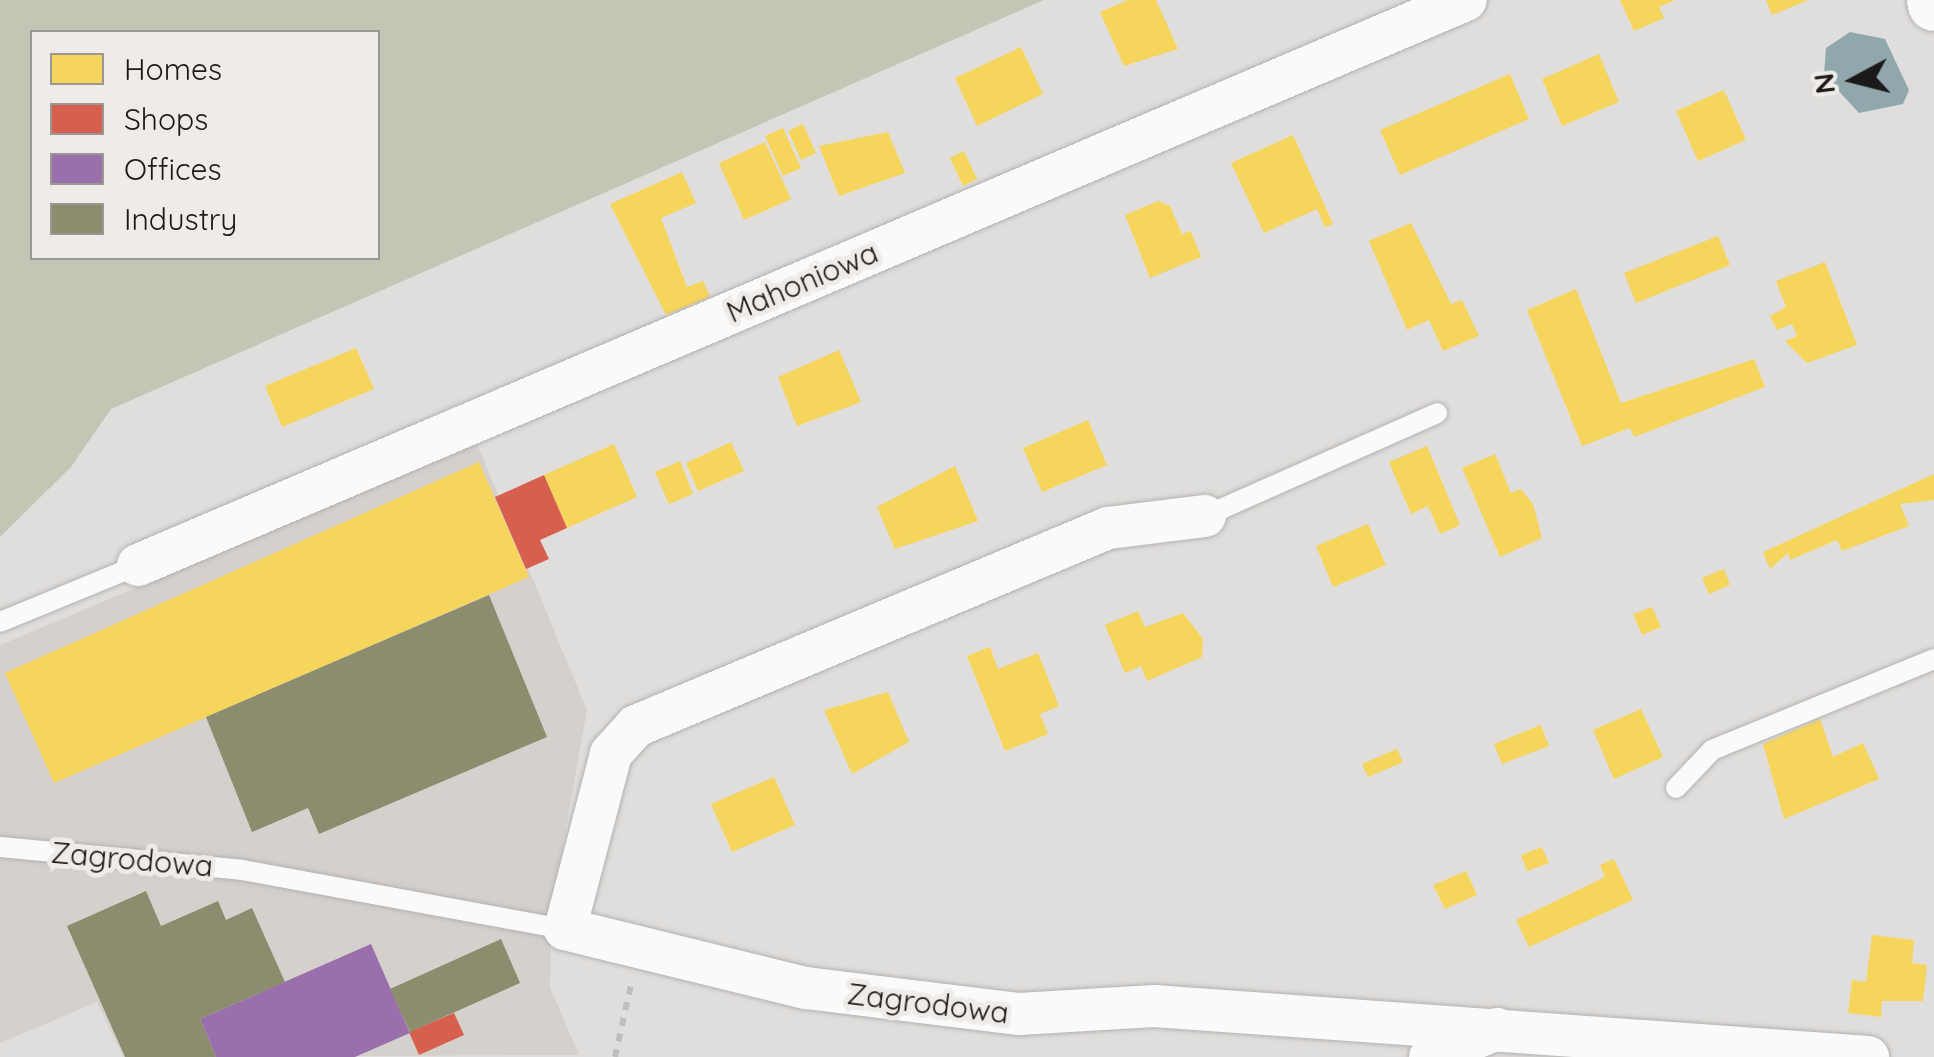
<!DOCTYPE html>
<html>
<head>
<meta charset="utf-8">
<style>
	body { margin:0 }
	#map { position:relative; width:1934px; height:1057px; overflow:hidden; background:#e0dedc; font-family:Quicksand,sans-serif }
	div>[style] { position:absolute }
	.built>* { inset:0; background:#d6d0cc }
	.forest>* { inset:0; background:#c3c6b5 }
	.water>* { inset:0; background:#90a7ac }
	.homes>* { inset:0; background:#f6d55c }
	.shops>* { inset:0; background:#d6604d }
	.offices>* { inset:0; background:#9970ab }
	.industry>* { inset:0; background:#8c8c6e }
	.path>* { height:6px; margin-top:-3px; transform-origin:0; background:repeating-linear-gradient(90deg,#bebebd 0 8px,transparent 0 16px) }
	.roads { filter:drop-shadow(0 0 2px #b3b2b1) drop-shadow(0 0 2px #b3b2b1) }
	.service>* { height:20px; margin:-10px; padding:0 10px; transform-origin:10px; border-radius:10px; background:#fafafa }
	.minor>* { height:42px; margin:-21px; padding:0 21px; transform-origin:21px; border-radius:21px; background:#fafafa }
	.tertiary>* { height:52px; margin:-26px; padding:0 26px; transform-origin:26px; border-radius:26px; background:#fafafa }
	span { translate:-50% -50%; white-space:nowrap; text-align:center; line-height:1.15; -webkit-text-stroke:10px #eeebe8; paint-order:stroke }
	.street-label { font-size:30px; color:#1b1a19 }
	.legend { position:absolute; left:30px; top:30px; width:350px; height:230px; box-sizing:border-box; background:#eeebe8; border:2px solid #9a9795; margin:0; padding:12px 18px; list-style:none; font-size:30px; color:#1b1a19 }
	.legend li { display:flex; align-items:center; gap:20px; height:50px }
	.legend b { width:50px; border:2px solid #9a9795 }
	.north { position:absolute; left:1804px; top:30px; width:100px; height:100px; -webkit-text-stroke:8px #eeebe8; paint-order:stroke; rotate:263deg; font-size:28px; font-weight:700; line-height:40px; text-align:center; color:#1b1a19 }
	.north::after { content:''; display:block; margin:auto; width:35px; height:45px; background:#1b1a19; clip-path:polygon(50% 0,100% 100%,50% 72%,0 100%) }
</style>
</head>
<body>
<div id="map">
	<div class="built">
		<div style="clip-path:polygon(477px 444px,587px 710px,552px 906px,550px 987px,579px 1055px,123px 1057px,97px 1002px,0 1043px,0 645px)"></div>
	</div>
	<div class="forest">
		<div style="clip-path:polygon(evenodd,0 0,1044px 0,111px 409px,71px 467px,0 537px,0 0,32px 32px,378px 32px,378px 258px,32px 258px,32px 32px)"></div>
	</div>
	<div class="water">
		<div style="clip-path:polygon(1850px 32px,1885px 39px,1909px 90px,1903px 104px,1859px 113px,1824px 75px,1826px 48px)"></div>
	</div>
	<div class="homes">
		<div style="clip-path:polygon(1128px 0,1156px 0,1178px 49px,1124px 66px,1100px 12px)"></div>
		<div style="clip-path:polygon(1620px 0,1675px 0,1659px 7px,1664px 18px,1634px 31px)"></div>
		<div style="clip-path:polygon(1766px 0,1808px 0,1772px 15px)"></div>
		<div style="clip-path:polygon(1021px 47px,1043px 94px,977px 126px,955px 78px)"></div>
		<div style="clip-path:polygon(1599px 54px,1619px 102px,1562px 126px,1542px 79px)"></div>
		<div style="clip-path:polygon(1510px 74px,1529px 119px,1400px 175px,1380px 130px)"></div>
		<div style="clip-path:polygon(1724px 90px,1746px 140px,1698px 161px,1676px 111px)"></div>
		<div style="clip-path:polygon(803px 124px,816px 153px,801px 160px,788px 131px)"></div>
		<div style="clip-path:polygon(783px 128px,801px 168px,783px 176px,765px 136px)"></div>
		<div style="clip-path:polygon(888px 132px,905px 173px,839px 196px,819px 146px)"></div>
		<div style="clip-path:polygon(1293px 135px,1333px 224px,1325px 227px,1317px 209px,1264px 233px,1231px 163px)"></div>
		<div style="clip-path:polygon(765px 142px,791px 199px,744px 220px,719px 163px)"></div>
		<div style="clip-path:polygon(964px 151px,977px 179px,963px 186px,950px 158px)"></div>
		<div style="clip-path:polygon(682px 172px,696px 203px,661px 218px,687px 287px,703px 281px,710px 297px,666px 315px,610px 204px)"></div>
		<div style="clip-path:polygon(1158px 201px,1170px 206px,1182px 234px,1191px 231px,1201px 257px,1150px 278px,1125px 215px)"></div>
		<div style="clip-path:polygon(1411px 223px,1451px 304px,1462px 300px,1479px 336px,1443px 351px,1429px 320px,1407px 330px,1369px 241px)"></div>
		<div style="clip-path:polygon(1718px 236px,1730px 265px,1636px 303px,1624px 273px)"></div>
		<div style="clip-path:polygon(1825px 262px,1857px 345px,1807px 363px,1785px 341px,1797px 336px,1792px 324px,1777px 330px,1770px 316px,1786px 307px,1776px 281px)"></div>
		<div style="clip-path:polygon(1576px 289px,1621px 403px,1754px 359px,1765px 387px,1634px 437px,1630px 428px,1582px 446px,1527px 310px)"></div>
		<div style="clip-path:polygon(356px 348px,374px 389px,282px 427px,265px 386px)"></div>
		<div style="clip-path:polygon(839px 350px,861px 402px,797px 426px,778px 377px)"></div>
		<div style="clip-path:polygon(1088px 420px,1107px 465px,1042px 492px,1023px 448px)"></div>
		<div style="clip-path:polygon(731px 442px,744px 471px,698px 491px,686px 463px)"></div>
		<div style="clip-path:polygon(614px 444px,637px 497px,567px 528px,544px 475px)"></div>
		<div style="clip-path:polygon(1427px 446px,1460px 525px,1440px 534px,1428px 506px,1411px 514px,1389px 462px)"></div>
		<div style="clip-path:polygon(1495px 454px,1511px 493px,1521px 489px,1533px 504px,1542px 538px,1500px 557px,1462px 468px)"></div>
		<div style="clip-path:polygon(680px 461px,693px 494px,669px 504px,655px 472px)"></div>
		<div style="clip-path:polygon(479px 462px,529px 577px,54px 783px,5px 673px)"></div>
		<div style="clip-path:polygon(955px 466px,978px 521px,895px 549px,877px 507px)"></div>
		<div style="clip-path:polygon(1934px 474px,1934px 500px,1900px 504px,1909px 526px,1842px 551px,1837px 540px,1790px 560px,1788px 553px,1770px 569px,1763px 552px)"></div>
		<div style="clip-path:polygon(1368px 524px,1386px 565px,1333px 587px,1316px 546px)"></div>
		<div style="clip-path:polygon(1724px 569px,1730px 585px,1709px 594px,1702px 578px)"></div>
		<div style="clip-path:polygon(1652px 607px,1661px 627px,1642px 635px,1633px 614px)"></div>
		<div style="clip-path:polygon(1138px 611px,1145px 627px,1183px 613px,1203px 639px,1202px 657px,1147px 681px,1141px 666px,1125px 673px,1105px 625px)"></div>
		<div style="clip-path:polygon(990px 647px,998px 669px,1038px 653px,1059px 706px,1040px 714px,1048px 734px,1005px 751px,967px 656px)"></div>
		<div style="clip-path:polygon(888px 692px,909px 742px,852px 774px,824px 710px)"></div>
		<div style="clip-path:polygon(1641px 709px,1663px 757px,1614px 779px,1593px 730px)"></div>
		<div style="clip-path:polygon(1820px 719px,1833px 757px,1863px 743px,1879px 779px,1784px 819px,1763px 744px)"></div>
		<div style="clip-path:polygon(1541px 725px,1549px 746px,1502px 764px,1494px 744px)"></div>
		<div style="clip-path:polygon(1397px 749px,1403px 762px,1368px 777px,1362px 764px)"></div>
		<div style="clip-path:polygon(774px 777px,795px 825px,732px 852px,711px 804px)"></div>
		<div style="clip-path:polygon(1542px 847px,1549px 863px,1527px 871px,1521px 855px)"></div>
		<div style="clip-path:polygon(1614px 859px,1633px 900px,1529px 947px,1516px 920px,1605px 877px,1600px 865px)"></div>
		<div style="clip-path:polygon(1466px 871px,1477px 895px,1445px 909px,1433px 885px)"></div>
		<div style="clip-path:polygon(1872px 935px,1914px 940px,1912px 963px,1927px 965px,1923px 1001px,1882px 1001px,1881px 1017px,1848px 1013px,1852px 980px,1866px 982px)"></div>
	</div>
	<div class="shops">
		<div style="clip-path:polygon(544px 475px,567px 528px,540px 540px,549px 559px,526px 569px,495px 497px)"></div>
		<div style="clip-path:polygon(454px 1013px,464px 1035px,419px 1055px,409px 1032px)"></div>
	</div>
	<div class="offices">
		<div style="clip-path:polygon(371px 944px,410px 1033px,355px 1057px,216px 1057px,200px 1019px)"></div>
	</div>
	<div class="industry">
		<div style="clip-path:polygon(489px 595px,547px 737px,319px 834px,308px 808px,252px 832px,206px 717px)"></div>
		<div style="clip-path:polygon(146px 891px,161px 926px,218px 901px,226px 920px,252px 908px,285px 982px,200px 1019px,216px 1057px,125px 1057px,67px 926px)"></div>
		<div style="clip-path:polygon(501px 939px,520px 983px,410px 1032px,390px 989px)"></div>
	</div>
	<div class="path">
		<div style="left:615px;top:1057px;width:79px;rotate:-77.6deg"></div>
	</div>
	<div class="roads">
		<div class="service">
			<div style="left:1205px;top:516px;width:254px;rotate:-23.9deg"></div>
			<div style="left:0;top:622px;width:149px;rotate:-22.4deg"></div>
			<div style="left:1676px;top:788px;width:52px;rotate:-46.5deg"></div>
			<div style="left:1712px;top:750px;width:240px;rotate:-22.3deg"></div>
			<div style="left:0;top:847px;width:243px;rotate:5.4deg"></div>
			<div style="left:242px;top:870px;width:328px;rotate:10.4deg"></div>
		</div>
		<div class="minor">
			<div style="left:1205px;top:516px;width:98px;rotate:172.9deg"></div>
			<div style="left:1108px;top:528px;width:512px;rotate:157.24deg"></div>
			<div style="left:636px;top:726px;width:38px;rotate:132deg"></div>
			<div style="left:611px;top:754px;width:181px;rotate:104.7deg"></div>
			<div style="left:565px;top:929px;width:248px;rotate:13.8deg"></div>
			<div style="left:806px;top:988px;width:215px;rotate:7deg"></div>
			<div style="left:1019px;top:1014px;width:135px;rotate:-3.4deg"></div>
			<div style="left:1154px;top:1006px;width:716px;rotate:4.09deg"></div>
			<div style="left:138px;top:565px;width:1443px;rotate:-23.05deg"></div>
			<div style="left:1430px;top:1057px;width:73px;rotate:-22.7deg"></div>
		</div>
		<div class="tertiary">
			<div style="left:1933px;top:0;width:5px;rotate:79deg"></div>
		</div>
	</div>
	<div class="street-label">
		<span style="left:802px;top:282px;rotate:-23deg">Mahoniowa</span>
		<span style="left:132px;top:859px;rotate:5deg">Zagrodowa</span>
		<span style="left:928px;top:1003px;rotate:7deg">Zagrodowa</span>
	</div>
	<ul class="legend">
	<li><b style="height:28px;background:#f6d55c"></b>Homes</li>
	<li><b style="height:28px;background:#d6604d"></b>Shops</li>
	<li><b style="height:28px;background:#9970ab"></b>Offices</li>
	<li><b style="height:28px;background:#8c8c6e"></b>Industry</li>
	</ul>
	<div class="north">N</div>
</div>
</body>
</html>
